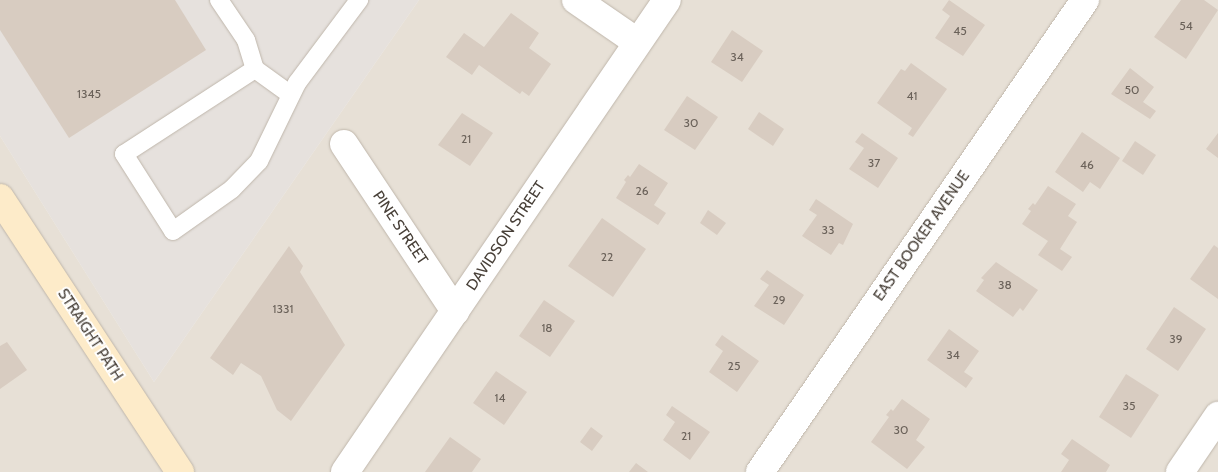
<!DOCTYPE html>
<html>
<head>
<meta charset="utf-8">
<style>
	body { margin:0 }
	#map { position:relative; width:1218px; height:472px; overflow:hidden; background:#f4efe8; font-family:Cabin,sans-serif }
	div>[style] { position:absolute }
	.residential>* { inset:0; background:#e7e0d6 }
	.industrial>* { inset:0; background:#e6e1dd }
	.building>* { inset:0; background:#d8ccc1 }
	.roads { filter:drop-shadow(0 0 1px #bfb6ab) drop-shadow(0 0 1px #bfb6ab) }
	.lane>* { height:18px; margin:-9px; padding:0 9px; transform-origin:9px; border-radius:9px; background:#fff }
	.street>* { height:28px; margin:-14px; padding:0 14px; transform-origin:14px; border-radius:14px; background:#fff }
	.secondary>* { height:28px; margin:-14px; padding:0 14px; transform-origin:14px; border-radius:14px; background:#fdebc9 }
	span { translate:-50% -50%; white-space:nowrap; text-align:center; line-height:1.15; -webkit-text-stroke:4px #fff; paint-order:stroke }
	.number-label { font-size:12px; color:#6b625a }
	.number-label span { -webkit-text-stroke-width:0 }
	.street-label { font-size:15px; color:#473f37 }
</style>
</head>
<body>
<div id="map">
	<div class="residential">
		<div style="clip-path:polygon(419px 0,1218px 0,1218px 472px,0 472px,0 136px,154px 382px)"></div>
	</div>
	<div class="industrial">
		<div style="clip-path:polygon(0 0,419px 0,154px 382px,0 136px)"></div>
	</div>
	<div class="building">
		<div style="clip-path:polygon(0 0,175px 0,206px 50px,69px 138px,0 30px)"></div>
		<div style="clip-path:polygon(949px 0,985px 25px,963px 56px,935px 38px,950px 16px,942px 10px)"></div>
		<div style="clip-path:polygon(1181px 0,1204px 0,1218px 10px,1186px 59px,1154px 37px)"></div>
		<div style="clip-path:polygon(511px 13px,539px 33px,529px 48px,551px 64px,529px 96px,522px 91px,520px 94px,479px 65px,472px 75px,446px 57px,464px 33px,484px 47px)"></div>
		<div style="clip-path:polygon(732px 30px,763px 51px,742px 82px,711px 62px)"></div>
		<div style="clip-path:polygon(911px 63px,947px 89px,913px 137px,908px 134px,912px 128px,877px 103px,901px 69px,905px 71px)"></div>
		<div style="clip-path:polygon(1130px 68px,1154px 87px,1143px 102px,1156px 111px,1150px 119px,1111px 94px)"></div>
		<div style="clip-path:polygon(687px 96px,718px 117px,695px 150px,664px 130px)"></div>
		<div style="clip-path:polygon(759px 112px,784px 129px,773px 146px,748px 129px)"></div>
		<div style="clip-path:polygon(462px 113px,493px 133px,470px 166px,438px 145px)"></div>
		<div style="clip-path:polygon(1082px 132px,1120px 158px,1100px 189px,1090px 182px,1083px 192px,1055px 172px)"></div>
		<div style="clip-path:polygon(862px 133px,898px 158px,878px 188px,849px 169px,864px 148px,855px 142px)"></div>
		<div style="clip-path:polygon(1218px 133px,1218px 158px,1206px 149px)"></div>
		<div style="clip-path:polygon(1135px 141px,1156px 155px,1143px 175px,1122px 161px)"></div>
		<div style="clip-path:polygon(639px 164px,668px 183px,654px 205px,666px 213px,658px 225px,616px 198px,626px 182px,624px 180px,628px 175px,630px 177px)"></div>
		<div style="clip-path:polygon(1048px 186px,1076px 204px,1068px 216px,1077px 222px,1060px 249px,1072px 257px,1062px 271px,1038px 255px,1048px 241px,1022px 224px,1031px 211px,1028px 209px,1033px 203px,1035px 205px)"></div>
		<div style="clip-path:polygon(816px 199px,853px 224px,843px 245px,839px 243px,831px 255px,802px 236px,817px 215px,809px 210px)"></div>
		<div style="clip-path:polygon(708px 210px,726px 223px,717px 235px,700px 223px)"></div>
		<div style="clip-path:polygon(602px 218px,646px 249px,613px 297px,568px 266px)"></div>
		<div style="clip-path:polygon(1214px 245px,1218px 248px,1218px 299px,1190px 279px)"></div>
		<div style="clip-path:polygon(289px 246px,303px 266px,300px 272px,345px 345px,291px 421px,277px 410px,261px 376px,241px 363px,233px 375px,210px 358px)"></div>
		<div style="clip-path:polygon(996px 262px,1038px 290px,1023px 311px,1020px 308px,1013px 317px,976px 291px,984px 280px,981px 278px)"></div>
		<div style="clip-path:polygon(767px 270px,804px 295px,784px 325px,754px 306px,769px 285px,760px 279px)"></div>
		<div style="clip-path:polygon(544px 300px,575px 321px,550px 357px,519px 336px)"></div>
		<div style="clip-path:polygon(1174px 307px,1206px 329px,1178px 371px,1146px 349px)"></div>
		<div style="clip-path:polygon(949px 329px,979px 351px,964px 372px,973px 378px,966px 388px,927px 360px)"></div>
		<div style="clip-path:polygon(722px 335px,759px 361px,737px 392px,709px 372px,723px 351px,715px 345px)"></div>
		<div style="clip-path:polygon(7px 342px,27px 370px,0 389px,0 346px)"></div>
		<div style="clip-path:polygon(496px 371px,527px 392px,504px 425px,473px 403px)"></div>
		<div style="clip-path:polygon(1126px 374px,1159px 395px,1131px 438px,1099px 417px)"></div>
		<div style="clip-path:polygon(902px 399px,930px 419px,916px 440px,925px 447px,907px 469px,871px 442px,889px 417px,886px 415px,891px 409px,893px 411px)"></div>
		<div style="clip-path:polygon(672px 406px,710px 432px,690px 460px,663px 440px,675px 422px,666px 415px)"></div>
		<div style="clip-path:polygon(591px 427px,603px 436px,592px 451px,580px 442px)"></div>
		<div style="clip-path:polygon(450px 437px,481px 459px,472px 472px,425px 472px)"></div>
		<div style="clip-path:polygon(1072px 439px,1110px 465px,1106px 472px,1061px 472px,1069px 460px,1061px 454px)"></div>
		<div style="clip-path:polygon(636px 463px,648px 472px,629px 472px)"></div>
	</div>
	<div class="roads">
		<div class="lane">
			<div style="left:219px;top:0;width:48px;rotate:56deg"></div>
			<div style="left:246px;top:40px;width:30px;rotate:73deg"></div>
			<div style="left:255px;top:69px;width:156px;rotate:147deg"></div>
			<div style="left:124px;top:154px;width:91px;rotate:57.5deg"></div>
			<div style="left:173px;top:231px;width:72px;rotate:-35.4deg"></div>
			<div style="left:232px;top:189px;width:39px;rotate:-46deg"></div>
			<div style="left:259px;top:161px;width:87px;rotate:-64deg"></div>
			<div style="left:297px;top:83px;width:104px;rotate:-53.2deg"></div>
			<div style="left:255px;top:69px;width:44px;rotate:35.8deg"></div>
		</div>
		<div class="street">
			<div style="left:576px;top:0;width:74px;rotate:34.5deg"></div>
			<div style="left:344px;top:144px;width:201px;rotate:56.4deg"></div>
			<div style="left:345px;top:472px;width:571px;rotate:-55.7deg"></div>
			<div style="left:760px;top:472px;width:573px;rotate:-55.45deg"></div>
			<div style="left:1180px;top:472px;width:68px;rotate:-55.8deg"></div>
		</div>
		<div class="secondary">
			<div style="left:0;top:198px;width:328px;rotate:56.7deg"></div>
		</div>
	</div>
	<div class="number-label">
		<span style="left:1186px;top:26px">54</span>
		<span style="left:960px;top:31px">45</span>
		<span style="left:737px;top:57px">34</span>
		<span style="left:1132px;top:90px">50</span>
		<span style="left:89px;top:94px">1345</span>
		<span style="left:912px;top:96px">41</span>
		<span style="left:691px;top:123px">30</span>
		<span style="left:466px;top:139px">21</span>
		<span style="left:874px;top:163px">37</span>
		<span style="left:1087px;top:165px">46</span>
		<span style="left:642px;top:191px">26</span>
		<span style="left:828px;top:230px">33</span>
		<span style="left:607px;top:257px">22</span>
		<span style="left:1005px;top:285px">38</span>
		<span style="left:779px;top:300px">29</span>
		<span style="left:283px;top:309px">1331</span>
		<span style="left:547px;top:328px">18</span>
		<span style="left:1176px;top:339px">39</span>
		<span style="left:953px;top:355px">34</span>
		<span style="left:734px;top:366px">25</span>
		<span style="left:500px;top:398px">14</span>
		<span style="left:1129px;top:406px">35</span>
		<span style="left:901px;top:430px">30</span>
		<span style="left:686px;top:436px">21</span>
	</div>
	<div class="street-label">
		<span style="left:400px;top:228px;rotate:56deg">PINE STREET</span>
		<span style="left:506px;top:236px;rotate:-56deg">DAVIDSON STREET</span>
		<span style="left:922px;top:236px;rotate:-55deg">EAST BOOKER AVENUE</span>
		<span style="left:90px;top:335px;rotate:57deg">STRAIGHT PATH</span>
	</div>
</div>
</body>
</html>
